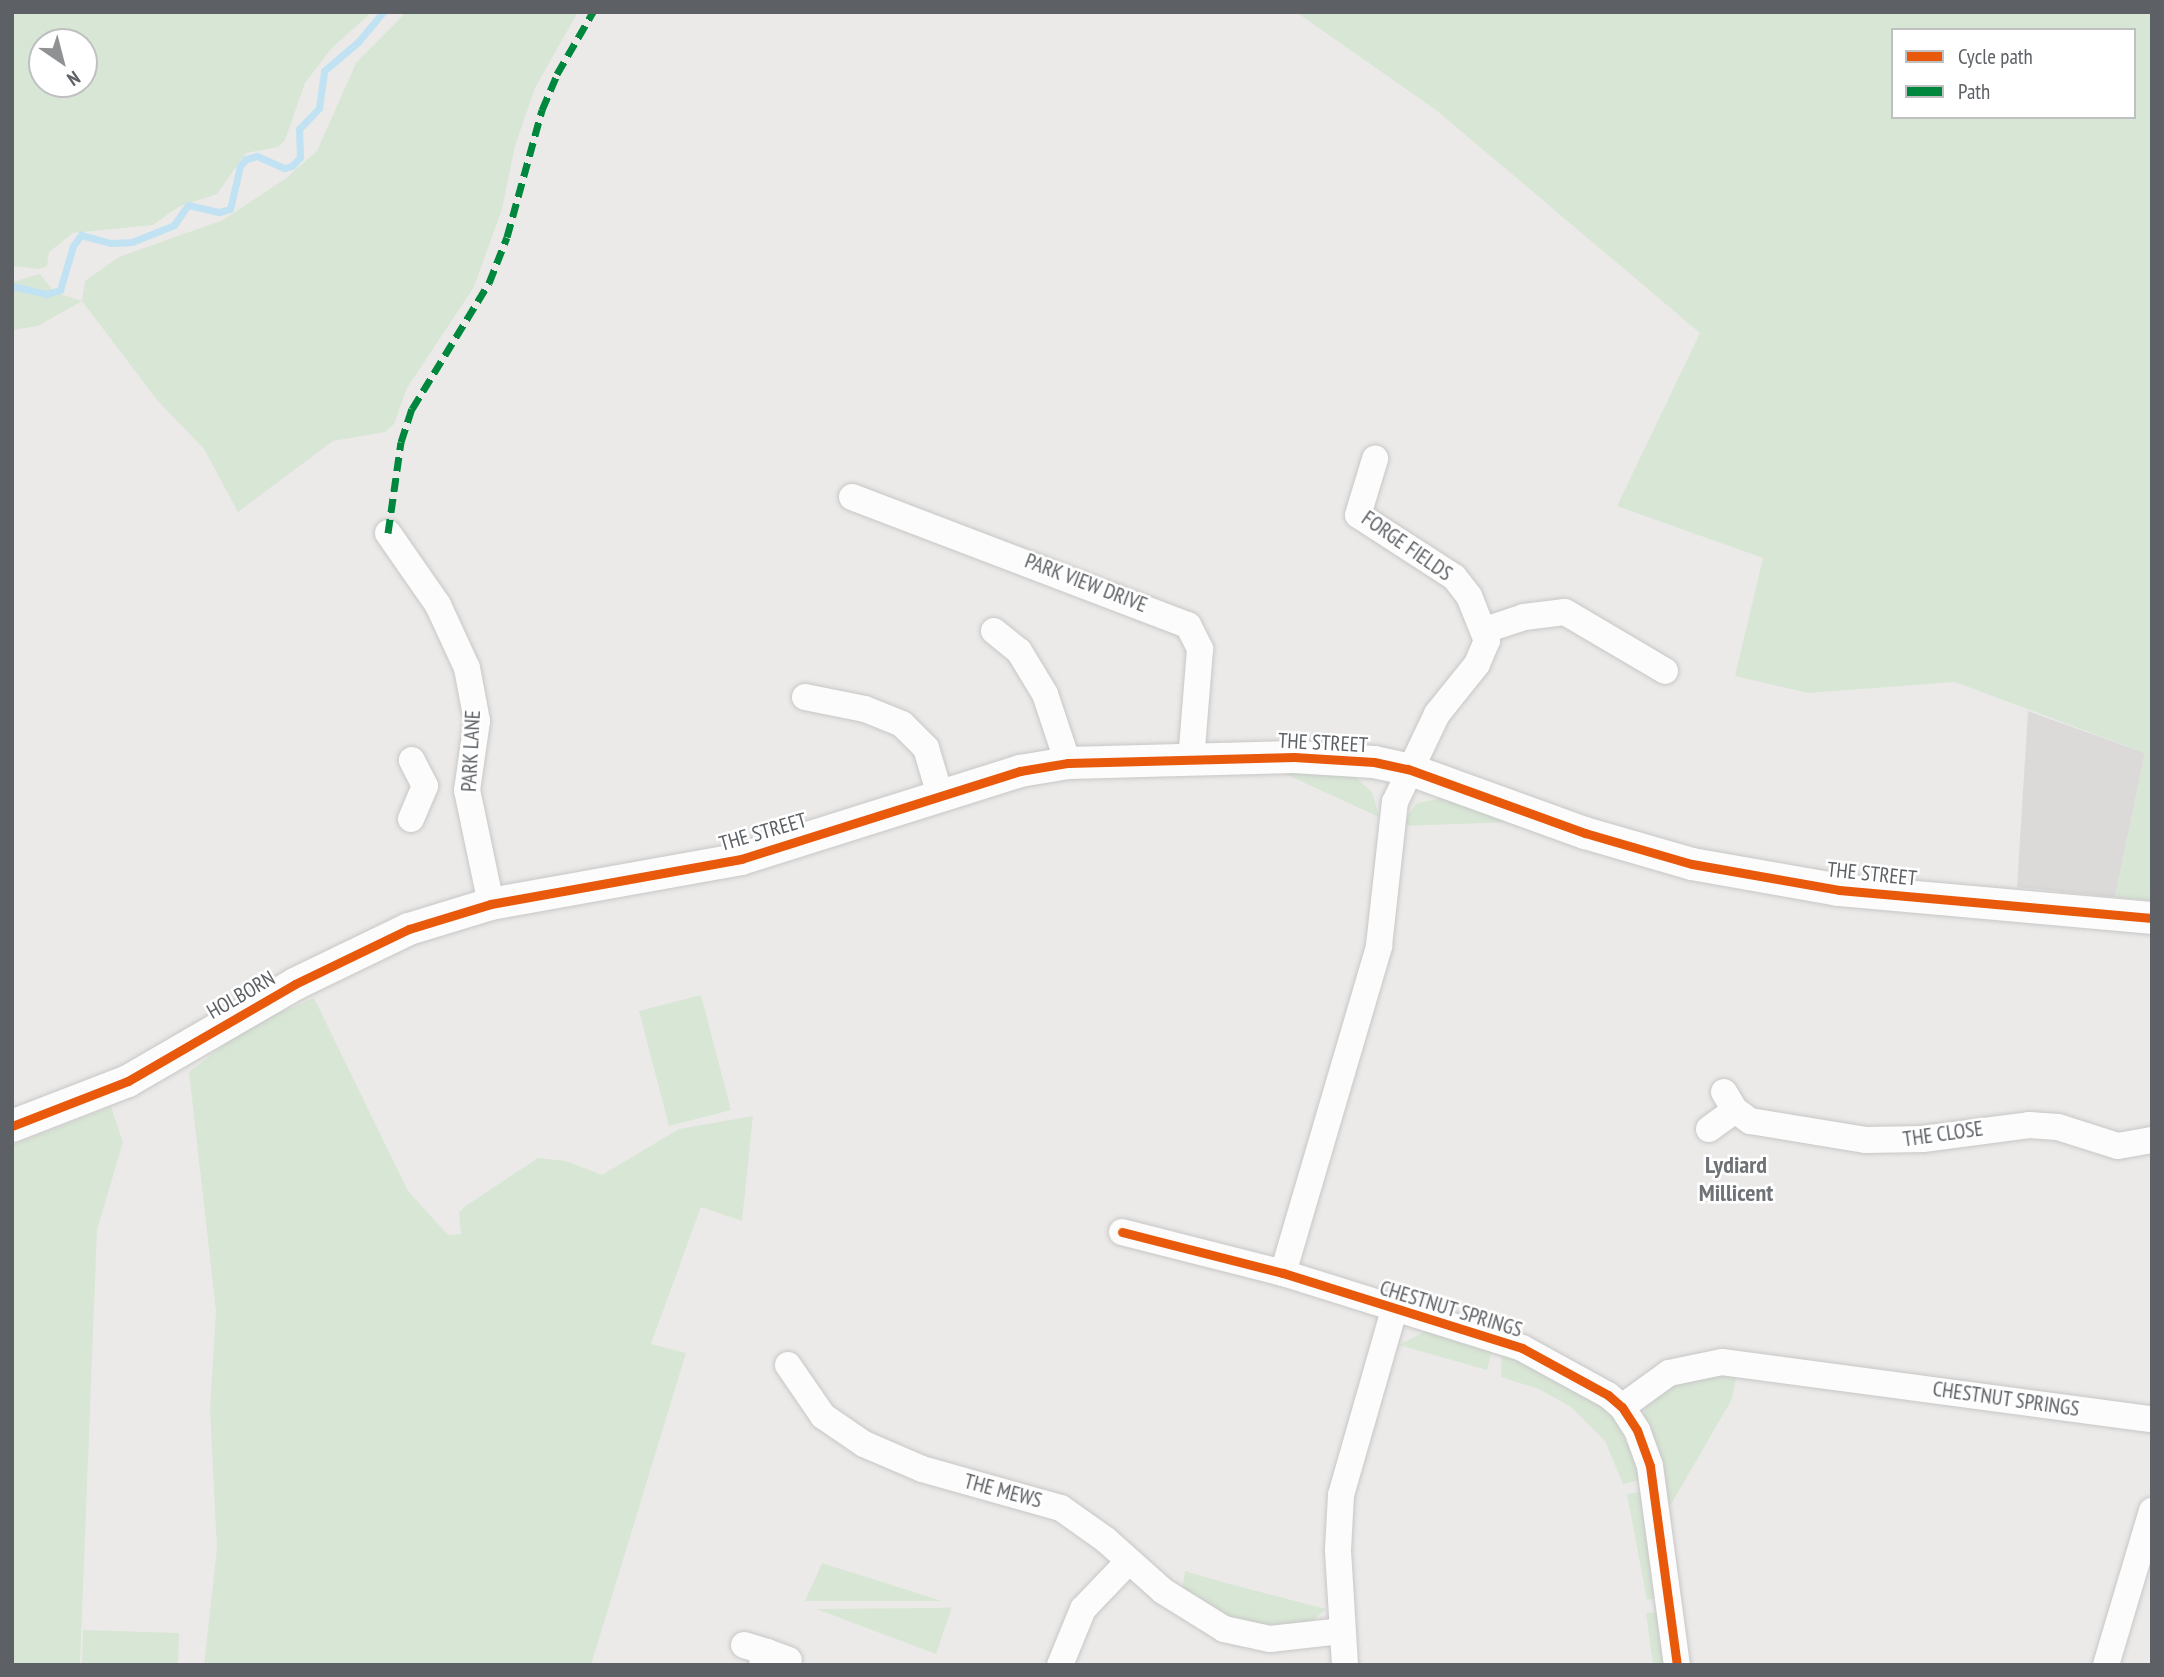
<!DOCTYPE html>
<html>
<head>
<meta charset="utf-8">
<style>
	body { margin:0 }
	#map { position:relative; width:2164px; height:1677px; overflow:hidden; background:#eceae8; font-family:"PT Sans Narrow",sans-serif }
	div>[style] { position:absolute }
	.industrial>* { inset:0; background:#dcdad8 }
	.green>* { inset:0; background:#d8e6d5 }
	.stream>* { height:7px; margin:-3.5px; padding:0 3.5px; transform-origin:3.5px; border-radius:3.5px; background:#c0e2f2 }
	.roads { filter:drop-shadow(0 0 2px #c7c7c7) drop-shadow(0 0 2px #c7c7c7) }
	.minor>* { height:26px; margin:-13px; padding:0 13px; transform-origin:13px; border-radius:13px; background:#fcfcfc }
	.tertiary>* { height:32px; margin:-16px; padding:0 16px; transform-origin:16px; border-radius:16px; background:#fcfcfc }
	.quiet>* { height:7px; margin-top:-3.5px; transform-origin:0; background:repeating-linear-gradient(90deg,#00873e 0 14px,transparent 0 21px) }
	.cycleway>* { height:9px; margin:-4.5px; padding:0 4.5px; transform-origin:4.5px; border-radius:4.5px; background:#e8590c }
	span { translate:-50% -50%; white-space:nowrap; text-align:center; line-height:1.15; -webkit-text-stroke:5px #fff; paint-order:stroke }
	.street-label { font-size:21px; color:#5d6165 }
	.quarter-label { font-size:24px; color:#6f7377; font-weight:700 }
	.frame { position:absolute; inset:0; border:14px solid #5d6165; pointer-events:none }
	.legend { position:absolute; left:1891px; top:28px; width:245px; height:91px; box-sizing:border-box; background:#fff; border:2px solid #bec0c1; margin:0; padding:9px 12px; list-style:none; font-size:21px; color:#5d6165 }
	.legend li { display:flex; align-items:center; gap:14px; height:35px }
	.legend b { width:35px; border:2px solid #bec0c1 }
	.north { position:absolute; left:28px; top:28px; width:70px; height:70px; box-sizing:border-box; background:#fff; border:2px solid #bec0c1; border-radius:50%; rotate:145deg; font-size:19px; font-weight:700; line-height:28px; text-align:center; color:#5d6165 }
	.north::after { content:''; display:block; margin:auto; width:24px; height:32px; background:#8f9193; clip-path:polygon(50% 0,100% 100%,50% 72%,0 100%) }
</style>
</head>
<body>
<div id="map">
	<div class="industrial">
		<div style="clip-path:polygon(2028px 711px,2145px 753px,2115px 897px,2017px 887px)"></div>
	</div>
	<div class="green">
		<div style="clip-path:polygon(evenodd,12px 12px,372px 12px,332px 48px,305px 83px,285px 140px,278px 147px,246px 153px,217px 194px,178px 207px,153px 225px,73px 233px,49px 252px,47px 266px,39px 269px,12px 266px,12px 12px,42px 42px,84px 42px,84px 84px,42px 84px,42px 42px)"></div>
		<div style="clip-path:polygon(406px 12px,578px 12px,535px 88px,515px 146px,502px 209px,474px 287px,407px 388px,394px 424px,385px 432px,333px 441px,238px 512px,204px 449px,157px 400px,82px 301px,38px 326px,12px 330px,12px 282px,40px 274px,54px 292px,82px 301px,85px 281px,119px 257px,223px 220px,285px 179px,317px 151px,356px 63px)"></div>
		<div style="clip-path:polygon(evenodd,1296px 12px,2152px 12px,2152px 901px,2115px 897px,2145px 753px,1955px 682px,1808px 693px,1735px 676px,1763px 558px,1617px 506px,1700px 333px,1436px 110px,1296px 12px,1893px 30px,2134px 30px,2134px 117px,1893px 117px,1893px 30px)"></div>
		<div style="clip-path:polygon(1281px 772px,1352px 774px,1372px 792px,1379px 817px)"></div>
		<div style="clip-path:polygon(1438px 799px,1451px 800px,1515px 822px,1400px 826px,1417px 803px)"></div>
		<div style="clip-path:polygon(701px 995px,731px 1110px,669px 1126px,639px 1011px)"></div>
		<div style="clip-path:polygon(314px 998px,408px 1191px,448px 1235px,461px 1234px,459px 1212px,467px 1205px,538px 1158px,566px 1161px,602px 1175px,679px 1129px,753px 1116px,742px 1221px,701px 1207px,651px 1344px,686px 1353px,591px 1665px,204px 1665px,217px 1549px,210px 1408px,216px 1311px,189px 1072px,249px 1026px)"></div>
		<div style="clip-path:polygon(111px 1107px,123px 1142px,97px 1230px,80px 1665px,12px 1665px,12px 1145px)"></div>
		<div style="clip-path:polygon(1426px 1331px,1492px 1350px,1487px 1370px,1399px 1345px)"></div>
		<div style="clip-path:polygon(1502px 1353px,1570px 1379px,1614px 1417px,1644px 1479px,1623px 1484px,1605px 1441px,1571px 1407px,1539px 1389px,1501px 1377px)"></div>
		<div style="clip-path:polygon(1737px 1373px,1732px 1399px,1669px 1508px,1661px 1465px,1643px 1419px,1645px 1405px,1674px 1381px)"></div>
		<div style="clip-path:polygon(1645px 1491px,1658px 1597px,1647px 1600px,1627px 1494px)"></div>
		<div style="clip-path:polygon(822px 1563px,942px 1601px,805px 1601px)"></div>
		<div style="clip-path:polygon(1185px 1571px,1222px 1582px,1326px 1609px,1310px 1623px,1266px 1626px,1229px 1617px,1182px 1591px)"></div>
		<div style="clip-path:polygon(952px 1607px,936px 1654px,816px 1609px,941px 1608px)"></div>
		<div style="clip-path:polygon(1660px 1612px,1667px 1665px,1653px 1665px,1646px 1613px)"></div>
		<div style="clip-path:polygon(83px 1630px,179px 1633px,178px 1665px,82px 1665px)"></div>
	</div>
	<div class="stream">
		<div style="left:12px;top:286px;width:35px;rotate:13deg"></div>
		<div style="left:46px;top:294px;width:15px;rotate:-16deg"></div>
		<div style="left:60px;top:290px;width:46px;rotate:-73.5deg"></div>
		<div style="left:73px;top:246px;width:14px;rotate:-54deg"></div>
		<div style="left:81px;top:235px;width:31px;rotate:15deg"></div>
		<div style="left:111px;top:243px;width:21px;rotate:-3deg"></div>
		<div style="left:132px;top:242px;width:45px;rotate:-22deg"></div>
		<div style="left:174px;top:225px;width:24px;rotate:-55deg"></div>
		<div style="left:188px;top:205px;width:32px;rotate:13deg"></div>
		<div style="left:219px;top:212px;width:11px;rotate:-15deg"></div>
		<div style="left:230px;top:209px;width:44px;rotate:-76.9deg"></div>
		<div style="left:240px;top:166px;width:9px;rotate:-49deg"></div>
		<div style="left:246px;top:159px;width:11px;rotate:-15deg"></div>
		<div style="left:257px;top:156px;width:30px;rotate:24deg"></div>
		<div style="left:284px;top:168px;width:8px;rotate:-14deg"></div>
		<div style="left:292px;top:166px;width:12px;rotate:-48deg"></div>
		<div style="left:300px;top:157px;width:28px;rotate:-92deg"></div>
		<div style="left:299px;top:129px;width:29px;rotate:-46deg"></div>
		<div style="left:319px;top:108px;width:37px;rotate:-82deg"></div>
		<div style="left:324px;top:71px;width:45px;rotate:-40.5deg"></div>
		<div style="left:358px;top:42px;width:39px;rotate:-50deg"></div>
	</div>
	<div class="roads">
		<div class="minor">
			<div style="left:852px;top:497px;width:360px;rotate:20.9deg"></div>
			<div style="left:1188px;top:625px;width:27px;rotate:63deg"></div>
			<div style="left:1200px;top:649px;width:111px;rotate:94.6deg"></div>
			<div style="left:388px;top:533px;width:88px;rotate:55.2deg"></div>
			<div style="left:438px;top:605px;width:69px;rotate:65.3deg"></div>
			<div style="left:467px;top:668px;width:54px;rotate:79.3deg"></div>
			<div style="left:477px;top:721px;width:70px;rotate:98.2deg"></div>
			<div style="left:467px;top:790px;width:116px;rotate:78.1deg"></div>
			<div style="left:1485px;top:630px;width:41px;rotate:-18.4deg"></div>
			<div style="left:1524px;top:617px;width:41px;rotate:-7deg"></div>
			<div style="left:1565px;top:612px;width:116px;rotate:30.5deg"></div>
			<div style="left:994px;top:631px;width:32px;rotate:39deg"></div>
			<div style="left:1019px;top:651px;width:50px;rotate:58.8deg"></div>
			<div style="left:1045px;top:694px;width:73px;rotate:71.6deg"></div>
			<div style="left:805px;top:697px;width:61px;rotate:11.3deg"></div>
			<div style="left:865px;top:709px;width:40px;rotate:22deg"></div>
			<div style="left:902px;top:724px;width:34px;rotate:45deg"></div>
			<div style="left:926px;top:748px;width:49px;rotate:73.4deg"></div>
			<div style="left:411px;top:819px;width:36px;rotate:-67deg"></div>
			<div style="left:425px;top:786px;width:29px;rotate:-117deg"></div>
			<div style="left:1724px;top:1092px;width:21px;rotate:59deg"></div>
			<div style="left:1735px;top:1110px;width:19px;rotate:36deg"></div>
			<div style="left:1750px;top:1121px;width:118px;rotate:9.3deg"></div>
			<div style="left:1866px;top:1140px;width:57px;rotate:-1deg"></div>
			<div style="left:1923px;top:1139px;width:107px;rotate:-7.5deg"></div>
			<div style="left:2029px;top:1125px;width:29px;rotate:4deg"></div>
			<div style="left:2058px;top:1127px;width:63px;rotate:17.6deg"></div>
			<div style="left:2118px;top:1146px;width:35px;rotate:-10deg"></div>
			<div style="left:1709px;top:1129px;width:32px;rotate:-36deg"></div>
			<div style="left:1122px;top:1232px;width:166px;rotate:14.3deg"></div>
			<div style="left:1283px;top:1273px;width:250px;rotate:17.4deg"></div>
			<div style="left:1522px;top:1348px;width:98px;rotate:28.7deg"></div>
			<div style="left:1608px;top:1395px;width:18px;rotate:41deg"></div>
			<div style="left:1622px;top:1407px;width:27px;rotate:57deg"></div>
			<div style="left:1637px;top:1430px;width:38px;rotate:70deg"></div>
			<div style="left:1650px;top:1466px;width:201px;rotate:82.3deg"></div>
			<div style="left:1283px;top:1273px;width:341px;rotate:-73.6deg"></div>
			<div style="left:1379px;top:946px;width:145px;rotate:-83.7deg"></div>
			<div style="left:1395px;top:802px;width:98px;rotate:-64.5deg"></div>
			<div style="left:1437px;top:714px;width:64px;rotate:-51.3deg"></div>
			<div style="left:1477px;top:664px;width:25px;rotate:-67deg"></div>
			<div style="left:1487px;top:641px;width:48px;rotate:-111.8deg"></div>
			<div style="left:1469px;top:596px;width:24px;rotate:-128deg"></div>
			<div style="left:1454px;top:577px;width:114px;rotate:-147.1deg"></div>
			<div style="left:1358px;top:515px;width:59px;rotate:-73.1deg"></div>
			<div style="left:788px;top:1365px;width:62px;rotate:55.5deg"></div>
			<div style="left:823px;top:1416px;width:50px;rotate:34.3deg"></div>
			<div style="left:864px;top:1444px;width:63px;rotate:23.3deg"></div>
			<div style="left:922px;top:1469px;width:144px;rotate:15.7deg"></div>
			<div style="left:1061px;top:1508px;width:55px;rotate:35.4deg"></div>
			<div style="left:1106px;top:1540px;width:76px;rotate:41.8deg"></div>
			<div style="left:1163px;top:1591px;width:72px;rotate:31.9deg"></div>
			<div style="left:1224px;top:1629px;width:47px;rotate:12.3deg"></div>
			<div style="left:1270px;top:1639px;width:71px;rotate:-6.4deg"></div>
			<div style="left:1622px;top:1407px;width:58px;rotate:-35.9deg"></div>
			<div style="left:1669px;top:1373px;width:54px;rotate:-11.7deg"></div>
			<div style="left:1722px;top:1362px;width:434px;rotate:7.6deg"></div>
			<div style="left:744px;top:1645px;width:24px;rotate:17deg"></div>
			<div style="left:762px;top:1665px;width:14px;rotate:-69deg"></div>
			<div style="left:767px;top:1652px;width:23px;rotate:20deg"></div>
			<div style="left:1060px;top:1665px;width:61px;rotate:-67.7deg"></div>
			<div style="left:1083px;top:1609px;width:66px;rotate:-46.2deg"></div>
			<div style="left:1345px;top:1665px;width:115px;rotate:-93.5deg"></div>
			<div style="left:1338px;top:1550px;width:55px;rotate:-86.9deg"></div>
			<div style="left:1341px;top:1495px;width:192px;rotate:-74deg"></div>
			<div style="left:2106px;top:1665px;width:161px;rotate:-73.4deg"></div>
		</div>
		<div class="tertiary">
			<div style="left:12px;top:1126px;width:124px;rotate:-21.2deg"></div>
			<div style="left:128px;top:1081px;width:193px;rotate:-30.1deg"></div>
			<div style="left:295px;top:984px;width:127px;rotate:-25.8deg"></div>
			<div style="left:409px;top:929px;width:86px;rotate:-17deg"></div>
			<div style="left:491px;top:904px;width:254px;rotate:-10.2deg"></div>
			<div style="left:741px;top:859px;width:293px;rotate:-17.5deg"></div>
			<div style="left:1020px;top:771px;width:49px;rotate:-9.5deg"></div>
			<div style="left:1068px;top:763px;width:226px;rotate:-1.5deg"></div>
			<div style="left:1294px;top:757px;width:80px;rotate:3.6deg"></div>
			<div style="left:1374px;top:762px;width:35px;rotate:12deg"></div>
			<div style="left:1408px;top:769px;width:188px;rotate:19.9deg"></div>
			<div style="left:1585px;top:833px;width:111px;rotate:16.2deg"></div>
			<div style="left:1692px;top:864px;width:149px;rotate:10deg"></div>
			<div style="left:1839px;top:890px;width:314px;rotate:5.1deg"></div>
		</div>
	</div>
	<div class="quiet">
		<div style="left:388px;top:533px;width:92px;rotate:-81.9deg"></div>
		<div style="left:401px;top:442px;width:35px;rotate:-72deg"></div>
		<div style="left:412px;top:409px;width:148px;rotate:-58.6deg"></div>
		<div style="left:489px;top:283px;width:49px;rotate:-68.6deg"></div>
		<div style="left:507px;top:237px;width:132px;rotate:-74.6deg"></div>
		<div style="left:542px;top:110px;width:39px;rotate:-67deg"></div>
		<div style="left:557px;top:74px;width:72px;rotate:-59.9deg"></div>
	</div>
	<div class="cycleway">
		<div style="left:12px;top:1126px;width:124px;rotate:-21.2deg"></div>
		<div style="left:128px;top:1081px;width:193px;rotate:-30.1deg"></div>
		<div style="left:295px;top:984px;width:127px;rotate:-25.8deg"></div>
		<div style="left:409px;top:929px;width:86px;rotate:-17deg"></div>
		<div style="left:491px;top:904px;width:254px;rotate:-10.2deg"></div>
		<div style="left:741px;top:859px;width:293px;rotate:-17.5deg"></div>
		<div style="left:1020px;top:771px;width:49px;rotate:-9.5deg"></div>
		<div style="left:1068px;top:763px;width:226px;rotate:-1.5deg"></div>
		<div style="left:1294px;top:757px;width:80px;rotate:3.6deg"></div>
		<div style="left:1374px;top:762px;width:35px;rotate:12deg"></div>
		<div style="left:1408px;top:769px;width:188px;rotate:19.9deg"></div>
		<div style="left:1585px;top:833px;width:111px;rotate:16.2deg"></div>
		<div style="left:1692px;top:864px;width:149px;rotate:10deg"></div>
		<div style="left:1839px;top:890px;width:314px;rotate:5.1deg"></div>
		<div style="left:1122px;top:1232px;width:166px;rotate:14.3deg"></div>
		<div style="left:1283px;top:1273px;width:250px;rotate:17.4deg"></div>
		<div style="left:1522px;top:1348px;width:98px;rotate:28.7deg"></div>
		<div style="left:1608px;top:1395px;width:18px;rotate:41deg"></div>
		<div style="left:1622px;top:1407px;width:27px;rotate:57deg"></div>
		<div style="left:1637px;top:1430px;width:38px;rotate:70deg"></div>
		<div style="left:1650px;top:1466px;width:201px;rotate:82.3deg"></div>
	</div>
	<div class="street-label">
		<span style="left:1407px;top:546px;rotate:35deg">FORGE FIELDS</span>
		<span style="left:1086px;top:583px;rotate:21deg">PARK VIEW DRIVE</span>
		<span style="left:1323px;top:743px;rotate:3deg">THE STREET</span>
		<span style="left:471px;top:751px;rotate:-87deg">PARK LANE</span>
		<span style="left:763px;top:832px;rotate:-16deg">THE STREET</span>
		<span style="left:1872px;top:874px;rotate:6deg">THE STREET</span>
		<span style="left:241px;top:995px;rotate:-30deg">HOLBORN</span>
		<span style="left:1943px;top:1134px;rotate:-8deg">THE CLOSE</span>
		<span style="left:1451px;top:1309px;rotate:17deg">CHESTNUT SPRINGS</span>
		<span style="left:2006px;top:1399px;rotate:8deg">CHESTNUT SPRINGS</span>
		<span style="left:1003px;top:1491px;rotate:15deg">THE MEWS</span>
	</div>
	<div class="quarter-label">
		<span style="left:1736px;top:1179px">Lydiard<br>Millicent</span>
	</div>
	<div class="frame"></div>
	<ul class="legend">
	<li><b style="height:9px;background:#e8590c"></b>Cycle path</li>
	<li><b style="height:9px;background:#00873e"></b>Path</li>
	</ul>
	<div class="north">N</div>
</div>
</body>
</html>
